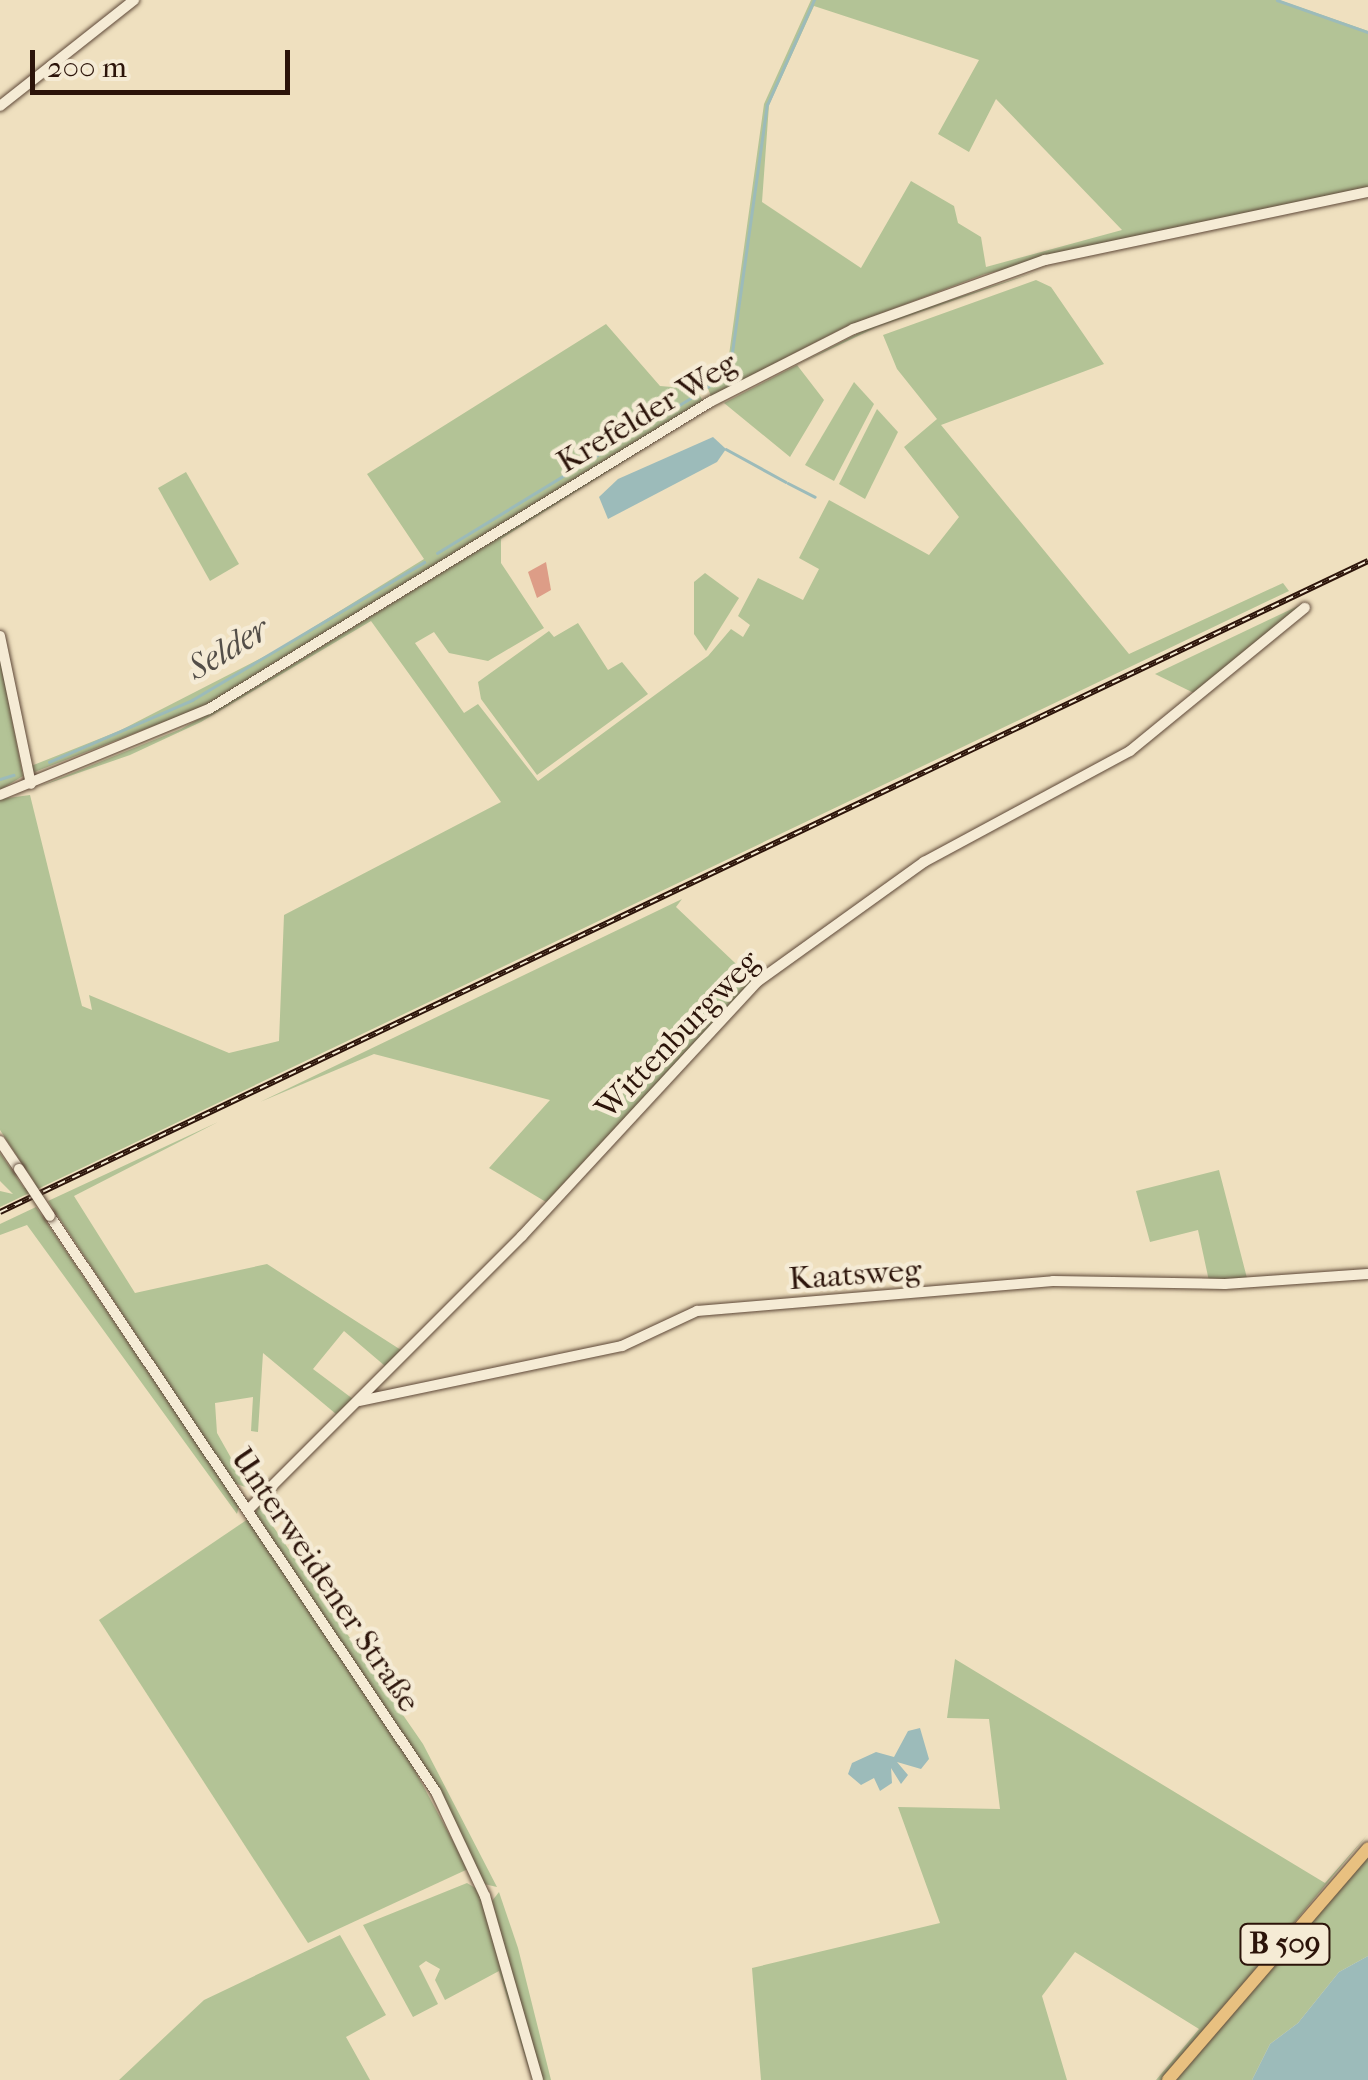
<!DOCTYPE html>
<html>
<head>
<meta charset="utf-8">
<style>
	body { margin:0 }
	#map { position:relative; width:1368px; height:2080px; overflow:hidden; background:#efe0bf; font-family:"IM FELL French Canon",serif }
	div>[style] { position:absolute }
	.green>* { inset:0; background:#b3c396 }
	.water>* { inset:0; background:#9cbbba }
	.stream>* { height:2.5px; margin:-1.25px; padding:0 1.25px; transform-origin:1.25px; border-radius:1.25px; background:#9cbbba }
	.building>* { inset:0; background:#dd9d87 }
	.roads { filter:drop-shadow(0 0 2px #5d4737) drop-shadow(0 0 2px #5d4737) }
	.minor>* { height:10px; margin:-5px; padding:0 5px; transform-origin:5px; border-radius:5px; background:#f5ebd5 }
	.major>* { height:12px; margin:-6px; padding:0 6px; transform-origin:6px; border-radius:6px; background:#e8c080 }
	.rail>* { height:6px; margin-top:-3px; transform-origin:0; background:repeating-linear-gradient(90deg,#f5ebd5 0 8px,#2c140a 0 16px); box-sizing:border-box; border-block:2px solid #2c140a }
	.bridges { filter:drop-shadow(0 0 2px #5d4737) drop-shadow(0 0 2px #5d4737) }
	.minor-bridge>* { height:10px; margin:-5px; padding:0 5px; transform-origin:5px; border-radius:5px; background:#f5ebd5 }
	span { translate:-50% -50%; white-space:nowrap; text-align:center; line-height:1.15; -webkit-text-stroke:9px #f5ebd5; paint-order:stroke }
	.shield-label span { padding:2px 8px; background:#f5ebd5; border:2px solid; border-radius:8px; -webkit-text-stroke-width:0 }
	.shield-label { font-size:30px; color:#2c140a; font-weight:700 }
	.street-label { font-size:32px; color:#2c140a }
	.water-label { font-size:35px; color:#534e48; font-style:italic }
	.scale { position:absolute; left:30px; top:50px; width:260px; height:45px; box-sizing:border-box; border:5px solid #2c140a; border-top:0; padding-left:12px; font-size:30px; line-height:35px; white-space:nowrap; color:#2c140a; -webkit-text-stroke:8px #f5ebd5; paint-order:stroke }
</style>
</head>
<body>
<div id="map">
	<div class="green">
		<div style="clip-path:polygon(evenodd,811px 0,1279px 0,1368px 31px,1368px 187px,985px 274px,845px 327px,711px 396px,704px 379px,729px 355px,764px 104px,811px 0,814px 6px,979px 60px,938px 134px,969px 152px,996px 99px,1122px 230px,986px 267px,981px 237px,958px 223px,954px 206px,911px 181px,861px 268px,762px 202px,769px 105px,814px 6px)"></div>
		<div style="clip-path:polygon(1042px 270px,877px 327px,797px 365px,824px 400px,790px 457px,724px 403px,874px 325px)"></div>
		<div style="clip-path:polygon(1036px 280px,1051px 287px,1104px 364px,941px 425px,1129px 654px,1283px 583px,1289px 591px,0 1207px,0 1191px,13px 1194px,0 1181px,0 1153px,24px 1188px,35px 1183px,0 1130px,0 799px,30px 795px,82px 1006px,92px 1010px,89px 995px,229px 1053px,279px 1041px,284px 915px,501px 802px,371px 621px,201px 722px,130px 755px,38px 787px,181px 729px,256px 687px,704px 411px,501px 539px,501px 563px,544px 628px,488px 661px,449px 653px,434px 632px,415px 643px,464px 713px,478px 704px,538px 781px,708px 656px,731px 629px,743px 637px,750px 625px,738px 616px,758px 578px,803px 600px,819px 569px,799px 558px,829px 500px,929px 555px,959px 517px,904px 447px,937px 419px,897px 369px,883px 335px)"></div>
		<div style="clip-path:polygon(606px 324px,660px 386px,696px 389px,703px 401px,205px 706px,32px 773px,31px 766px,119px 731px,275px 651px,424px 559px,367px 474px)"></div>
		<div style="clip-path:polygon(854px 382px,874px 404px,834px 481px,805px 465px)"></div>
		<div style="clip-path:polygon(877px 409px,898px 432px,865px 499px,839px 484px)"></div>
		<div style="clip-path:polygon(186px 472px,239px 564px,210px 581px,158px 488px)"></div>
		<div style="clip-path:polygon(705px 573px,739px 598px,706px 651px,694px 634px,694px 582px)"></div>
		<div style="clip-path:polygon(1300px 605px,1198px 695px,1155px 674px)"></div>
		<div style="clip-path:polygon(578px 623px,608px 670px,622px 662px,648px 694px,537px 775px,481px 699px,478px 682px,549px 631px,554px 637px)"></div>
		<div style="clip-path:polygon(0 659px,23px 776px,0 790px)"></div>
		<div style="clip-path:polygon(682px 899px,676px 907px,753px 980px,546px 1202px,489px 1168px,550px 1100px,374px 1054px,260px 1102px)"></div>
		<div style="clip-path:polygon(218px 1122px,74px 1196px,135px 1293px,267px 1264px,401px 1350px,385px 1366px,344px 1331px,313px 1369px,353px 1399px,336px 1414px,263px 1353px,258px 1432px,251px 1431px,253px 1397px,215px 1403px,217px 1433px,248px 1488px,234px 1483px,48px 1201px)"></div>
		<div style="clip-path:polygon(1219px 1170px,1247px 1278px,1209px 1281px,1198px 1230px,1150px 1242px,1136px 1191px)"></div>
		<div style="clip-path:polygon(36px 1207px,239px 1506px,237px 1514px,27px 1225px,0 1235px,0 1224px)"></div>
		<div style="clip-path:polygon(259px 1506px,423px 1744px,497px 1887px,484px 1884px,424px 1765px,255px 1513px)"></div>
		<div style="clip-path:polygon(248px 1519px,406px 1754px,468px 1869px,308px 1943px,99px 1620px)"></div>
		<div style="clip-path:polygon(955px 1659px,1325px 1883px,1368px 1834px,1163px 2080px,1156px 2080px,1199px 2029px,1075px 1952px,1042px 1996px,1067px 2080px,761px 2080px,752px 1968px,940px 1923px,898px 1807px,1000px 1809px,989px 1719px,947px 1718px)"></div>
		<div style="clip-path:polygon(1368px 1854px,1368px 1956px,1339px 1972px,1298px 2023px,1270px 2044px,1252px 2080px,1173px 2080px)"></div>
		<div style="clip-path:polygon(467px 1883px,477px 1889px,491px 1923px,532px 2080px,499px 1971px,445px 2000px,435px 1980px,440px 1969px,426px 1961px,419px 1966px,438px 2004px,413px 2017px,363px 1925px)"></div>
		<div style="clip-path:polygon(499px 1892px,518px 1948px,551px 2080px,541px 2080px,492px 1901px)"></div>
		<div style="clip-path:polygon(340px 1935px,386px 2015px,346px 2037px,370px 2080px,119px 2080px,204px 2000px)"></div>
	</div>
	<div class="water">
		<div style="clip-path:polygon(713px 437px,726px 449px,717px 462px,608px 519px,599px 497px,618px 479px)"></div>
		<div style="clip-path:polygon(920px 1728px,929px 1759px,921px 1769px,897px 1762px,908px 1775px,901px 1784px,891px 1768px,892px 1783px,880px 1791px,874px 1778px,861px 1785px,848px 1774px,852px 1763px,876px 1752px,894px 1757px,908px 1731px)"></div>
		<div style="clip-path:polygon(1368px 1956px,1368px 2080px,1252px 2080px,1270px 2044px,1298px 2023px,1339px 1972px)"></div>
	</div>
	<div class="stream">
		<div style="left:1277px;top:0;width:96px;rotate:19.4deg"></div>
		<div style="left:707px;top:387px;width:26px;rotate:-31deg"></div>
		<div style="left:729px;top:374px;width:272px;rotate:-82deg"></div>
		<div style="left:767px;top:105px;width:115px;rotate:-65.9deg"></div>
		<div style="left:726px;top:449px;width:68px;rotate:28.8deg"></div>
		<div style="left:788px;top:483px;width:30px;rotate:27deg"></div>
		<div style="left:437px;top:553px;width:303px;rotate:-31.4deg"></div>
		<div style="left:49px;top:762px;width:156px;rotate:-23.4deg"></div>
		<div style="left:192px;top:700px;width:270px;rotate:-30.7deg"></div>
		<div style="left:0;top:779px;width:14px;rotate:-17deg"></div>
	</div>
	<div class="building">
		<div style="clip-path:polygon(546px 562px,551px 590px,537px 598px,528px 572px)"></div>
	</div>
	<div class="roads">
		<div class="minor">
			<div style="left:0;top:106px;width:171px;rotate:-38.3deg"></div>
			<div style="left:0;top:636px;width:151px;rotate:78.2deg"></div>
			<div style="left:0;top:795px;width:226px;rotate:-22.4deg"></div>
			<div style="left:209px;top:709px;width:588px;rotate:-31.5deg"></div>
			<div style="left:710px;top:402px;width:161px;rotate:-27deg"></div>
			<div style="left:853px;top:329px;width:204px;rotate:-19.8deg"></div>
			<div style="left:1045px;top:260px;width:330px;rotate:-11.9deg"></div>
			<div style="left:0;top:1141px;width:34px;rotate:56deg"></div>
			<div style="left:50px;top:1216px;width:693px;rotate:56.17deg"></div>
			<div style="left:436px;top:1792px;width:115px;rotate:64.8deg"></div>
			<div style="left:485px;top:1896px;width:191px;rotate:73.9deg"></div>
			<div style="left:359px;top:1401px;width:269px;rotate:-11.8deg"></div>
			<div style="left:622px;top:1346px;width:83px;rotate:-25deg"></div>
			<div style="left:697px;top:1311px;width:357px;rotate:-4.8deg"></div>
			<div style="left:1053px;top:1281px;width:172px;rotate:1deg"></div>
			<div style="left:1225px;top:1284px;width:143px;rotate:-4deg"></div>
			<div style="left:249px;top:1509px;width:386px;rotate:-45deg"></div>
			<div style="left:522px;top:1236px;width:346px;rotate:-47.2deg"></div>
			<div style="left:757px;top:982px;width:206px;rotate:-35.7deg"></div>
			<div style="left:924px;top:862px;width:234px;rotate:-28.3deg"></div>
			<div style="left:1130px;top:751px;width:226px;rotate:-39.3deg"></div>
		</div>
		<div class="major">
			<div style="left:1168px;top:2080px;width:306px;rotate:-49.2deg"></div>
		</div>
	</div>
	<div class="rail">
		<div style="left:0;top:1212px;width:1515px;rotate:-25.45deg"></div>
	</div>
	<div class="bridges">
		<div class="minor-bridge">
			<div style="left:19px;top:1169px;width:56px;rotate:56.6deg"></div>
		</div>
	</div>
	<div class="shield-label">
		<span style="left:1285px;top:1944px">B 509</span>
	</div>
	<div class="street-label">
		<span style="left:647px;top:413px;rotate:-31deg">Krefelder Weg</span>
		<span style="left:678px;top:1035px;rotate:-46deg">Wittenburgweg</span>
		<span style="left:855px;top:1275px;rotate:-4deg">Kaatsweg</span>
		<span style="left:325px;top:1580px;rotate:56deg">Unterweidener Straße</span>
	</div>
	<div class="water-label">
		<span style="left:228px;top:649px;rotate:-31deg">Selder</span>
	</div>
	<div class="scale">200 m</div>
</div>
</body>
</html>
